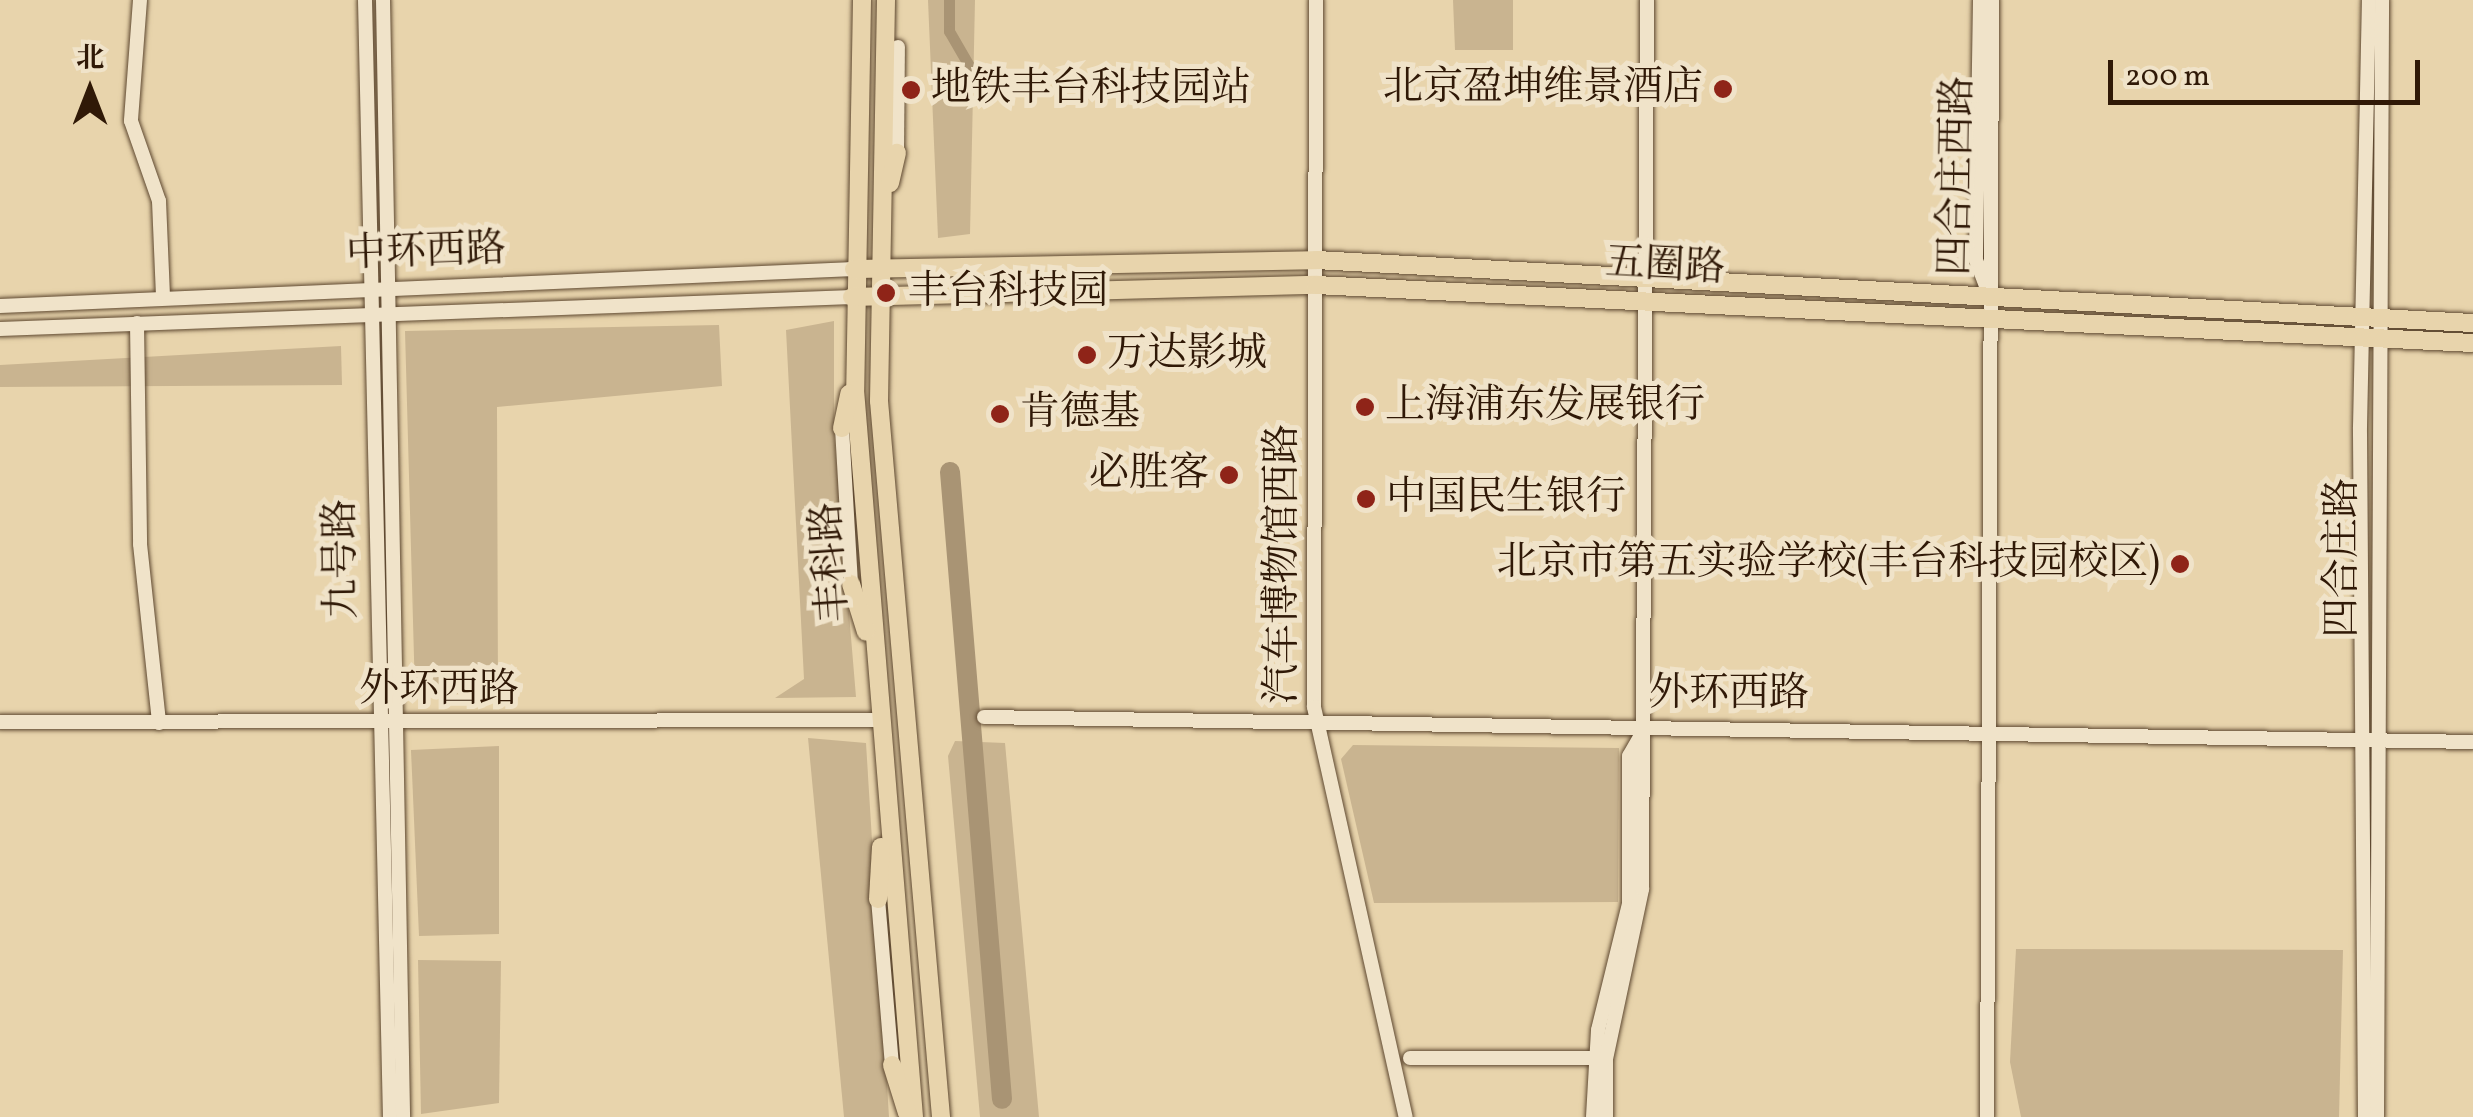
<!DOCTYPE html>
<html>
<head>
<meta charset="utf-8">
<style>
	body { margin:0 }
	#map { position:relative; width:2473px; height:1117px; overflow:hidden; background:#e8d4ac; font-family:Vollkorn,"Noto Serif SC",serif }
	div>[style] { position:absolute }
	.green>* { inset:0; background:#c9b490 }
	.canal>* { height:11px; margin:-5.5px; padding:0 5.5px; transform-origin:5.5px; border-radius:5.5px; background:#a99474 }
	.river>* { height:20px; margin:-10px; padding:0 10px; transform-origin:10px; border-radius:10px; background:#a99474 }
	.roads { filter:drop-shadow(0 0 2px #5e4830) drop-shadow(0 0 2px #5e4830) }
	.minor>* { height:14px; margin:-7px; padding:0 7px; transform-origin:7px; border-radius:7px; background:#f0e3c9 }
	.major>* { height:18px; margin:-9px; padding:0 9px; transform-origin:9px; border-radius:9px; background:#e8d4ac }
	.dots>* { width:28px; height:28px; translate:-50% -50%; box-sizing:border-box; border:5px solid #f0e3c9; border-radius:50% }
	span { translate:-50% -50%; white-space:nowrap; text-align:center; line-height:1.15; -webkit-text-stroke:10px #f0e3c9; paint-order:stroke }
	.poi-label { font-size:40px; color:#301907 }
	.right { translate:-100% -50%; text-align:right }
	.left { translate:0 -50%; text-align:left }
	.street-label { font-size:40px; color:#301907 }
	.north { position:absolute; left:40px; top:40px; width:100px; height:100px; -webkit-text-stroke:8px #f0e3c9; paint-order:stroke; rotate:0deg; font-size:28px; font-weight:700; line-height:40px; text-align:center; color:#301907 }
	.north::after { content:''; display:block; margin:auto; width:35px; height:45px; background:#301907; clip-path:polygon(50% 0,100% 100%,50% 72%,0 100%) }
	.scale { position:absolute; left:2108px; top:60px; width:312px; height:45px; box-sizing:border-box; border:5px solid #301907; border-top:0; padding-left:12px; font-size:30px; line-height:35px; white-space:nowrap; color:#301907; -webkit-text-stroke:8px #f0e3c9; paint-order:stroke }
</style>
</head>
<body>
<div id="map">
	<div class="green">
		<div style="clip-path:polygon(928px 0,975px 0,970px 234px,938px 238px)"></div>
		<div style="clip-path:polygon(1453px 0,1513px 0,1513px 50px,1455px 50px)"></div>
		<div style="clip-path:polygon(834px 321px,834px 434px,856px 697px,775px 698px,804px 679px,786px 330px)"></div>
		<div style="clip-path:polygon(719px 325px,722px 386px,497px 407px,498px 694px,415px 694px,405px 331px)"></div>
		<div style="clip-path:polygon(341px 346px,342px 385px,0 387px,0 365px)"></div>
		<div style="clip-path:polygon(808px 738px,866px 743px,889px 1117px,844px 1117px)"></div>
		<div style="clip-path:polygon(955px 741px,1005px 743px,1039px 1117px,980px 1117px,948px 756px)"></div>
		<div style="clip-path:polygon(1353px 745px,1619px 748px,1618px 902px,1374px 903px,1341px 759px)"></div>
		<div style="clip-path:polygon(499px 746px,499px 934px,419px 936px,411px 750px)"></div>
		<div style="clip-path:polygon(2016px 949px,2343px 950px,2339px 1117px,2021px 1117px,2010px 1062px)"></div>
		<div style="clip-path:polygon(418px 960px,501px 961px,499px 1103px,421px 1114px)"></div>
	</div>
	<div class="canal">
		<div style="left:949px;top:0;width:31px;rotate:90deg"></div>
		<div style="left:949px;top:31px;width:52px;rotate:60deg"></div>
	</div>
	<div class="river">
		<div style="left:950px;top:472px;width:629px;rotate:85.26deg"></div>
	</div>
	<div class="roads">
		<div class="minor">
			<div style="left:140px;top:0;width:121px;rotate:94.3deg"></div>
			<div style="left:131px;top:121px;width:85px;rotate:70.7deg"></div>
			<div style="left:159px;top:201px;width:97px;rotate:87.6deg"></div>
			<div style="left:365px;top:0;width:1117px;rotate:88.72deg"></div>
			<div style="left:383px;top:0;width:1117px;rotate:88.97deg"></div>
			<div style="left:1316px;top:0;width:707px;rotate:90.16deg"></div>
			<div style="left:1314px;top:707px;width:420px;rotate:77.4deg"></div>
			<div style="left:1980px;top:0;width:260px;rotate:90.9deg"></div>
			<div style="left:1976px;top:260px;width:33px;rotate:69deg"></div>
			<div style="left:897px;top:153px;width:106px;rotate:-89.5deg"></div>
			<div style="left:0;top:306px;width:855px;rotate:-2.48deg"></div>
			<div style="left:137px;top:323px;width:221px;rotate:89.2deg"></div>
			<div style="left:140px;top:544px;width:180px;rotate:83.9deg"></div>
			<div style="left:0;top:329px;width:853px;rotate:-2.15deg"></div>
			<div style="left:842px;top:428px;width:156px;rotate:86.7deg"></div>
			<div style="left:984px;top:717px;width:1489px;rotate:0.96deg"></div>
			<div style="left:0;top:722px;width:879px;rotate:-0.13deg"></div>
			<div style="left:878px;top:899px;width:167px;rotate:85.2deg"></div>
			<div style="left:1410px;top:1058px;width:194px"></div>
			<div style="left:1593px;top:1117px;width:87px;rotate:-86.7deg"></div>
			<div style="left:1598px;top:1030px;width:130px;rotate:-76.2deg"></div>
			<div style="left:1629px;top:904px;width:148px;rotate:-90deg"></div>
			<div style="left:1629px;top:756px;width:28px;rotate:-60deg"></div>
			<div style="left:1606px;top:1117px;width:58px;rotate:-90deg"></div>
			<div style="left:1606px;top:1059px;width:174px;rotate:-78deg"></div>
			<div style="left:1642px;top:889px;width:889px;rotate:-89.68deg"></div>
			<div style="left:1987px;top:1117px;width:1117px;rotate:-89.74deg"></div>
			<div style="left:2365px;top:1117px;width:690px;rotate:-90.42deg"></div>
			<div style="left:2360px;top:427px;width:427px;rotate:-88.8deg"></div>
			<div style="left:2377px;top:1117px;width:1117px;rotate:-89.74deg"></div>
		</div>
		<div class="major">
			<div style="left:862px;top:0;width:390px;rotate:91deg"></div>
			<div style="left:855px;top:390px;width:729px;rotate:85.36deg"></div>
			<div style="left:886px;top:0;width:401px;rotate:91deg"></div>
			<div style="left:879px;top:401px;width:719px;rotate:85.05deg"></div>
			<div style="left:890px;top:183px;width:31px;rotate:-77deg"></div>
			<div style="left:854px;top:269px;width:462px;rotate:-1.1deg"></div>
			<div style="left:1316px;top:260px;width:1159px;rotate:3.12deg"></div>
			<div style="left:852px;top:297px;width:464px;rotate:-1.5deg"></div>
			<div style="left:1316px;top:285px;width:1158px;rotate:2.87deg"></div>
			<div style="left:842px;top:428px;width:35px;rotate:-78deg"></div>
			<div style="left:851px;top:584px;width:50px;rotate:72.6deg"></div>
			<div style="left:878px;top:899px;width:52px;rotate:-86.7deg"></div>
			<div style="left:892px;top:1065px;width:50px;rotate:72.6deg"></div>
		</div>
	</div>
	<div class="dots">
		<div style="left:1723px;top:89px;background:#8f2418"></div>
		<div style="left:911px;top:90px;background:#8f2418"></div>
		<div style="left:886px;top:293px;background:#8f2418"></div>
		<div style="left:1087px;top:355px;background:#8f2418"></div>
		<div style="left:1365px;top:407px;background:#8f2418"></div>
		<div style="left:1000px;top:414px;background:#8f2418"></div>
		<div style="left:1229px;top:475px;background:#8f2418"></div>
		<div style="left:1366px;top:499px;background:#8f2418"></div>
		<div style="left:2180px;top:564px;background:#8f2418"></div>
	</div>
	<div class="poi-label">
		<span class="right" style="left:1703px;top:89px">北京盈坤维景酒店</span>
		<span class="left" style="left:931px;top:90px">地铁丰台科技园站</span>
		<span class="left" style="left:908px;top:293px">丰台科技园</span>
		<span class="left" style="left:1107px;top:355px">万达影城</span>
		<span class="left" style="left:1385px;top:407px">上海浦东发展银行</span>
		<span class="left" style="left:1020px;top:414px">肯德基</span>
		<span class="right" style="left:1209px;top:475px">必胜客</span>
		<span class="left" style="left:1386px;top:499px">中国民生银行</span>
		<span class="right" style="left:2160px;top:564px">北京市第五实验学校(丰台科技园校区)</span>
	</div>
	<div class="street-label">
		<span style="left:1958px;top:176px;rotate:-89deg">四合庄西路</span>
		<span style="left:426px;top:253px;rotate:-2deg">中环西路</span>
		<span style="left:1665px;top:267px;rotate:3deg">五圈路</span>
		<span style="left:2344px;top:558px;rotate:-90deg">四合庄路</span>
		<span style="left:343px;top:559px;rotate:-91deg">九号路</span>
		<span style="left:832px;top:562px;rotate:-94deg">丰科路</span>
		<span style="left:1284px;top:564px;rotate:-90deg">汽车博物馆西路</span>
		<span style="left:439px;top:691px">外环西路</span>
		<span style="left:1729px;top:695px">外环西路</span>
	</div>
	<div class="north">北</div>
	<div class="scale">200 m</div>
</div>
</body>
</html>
